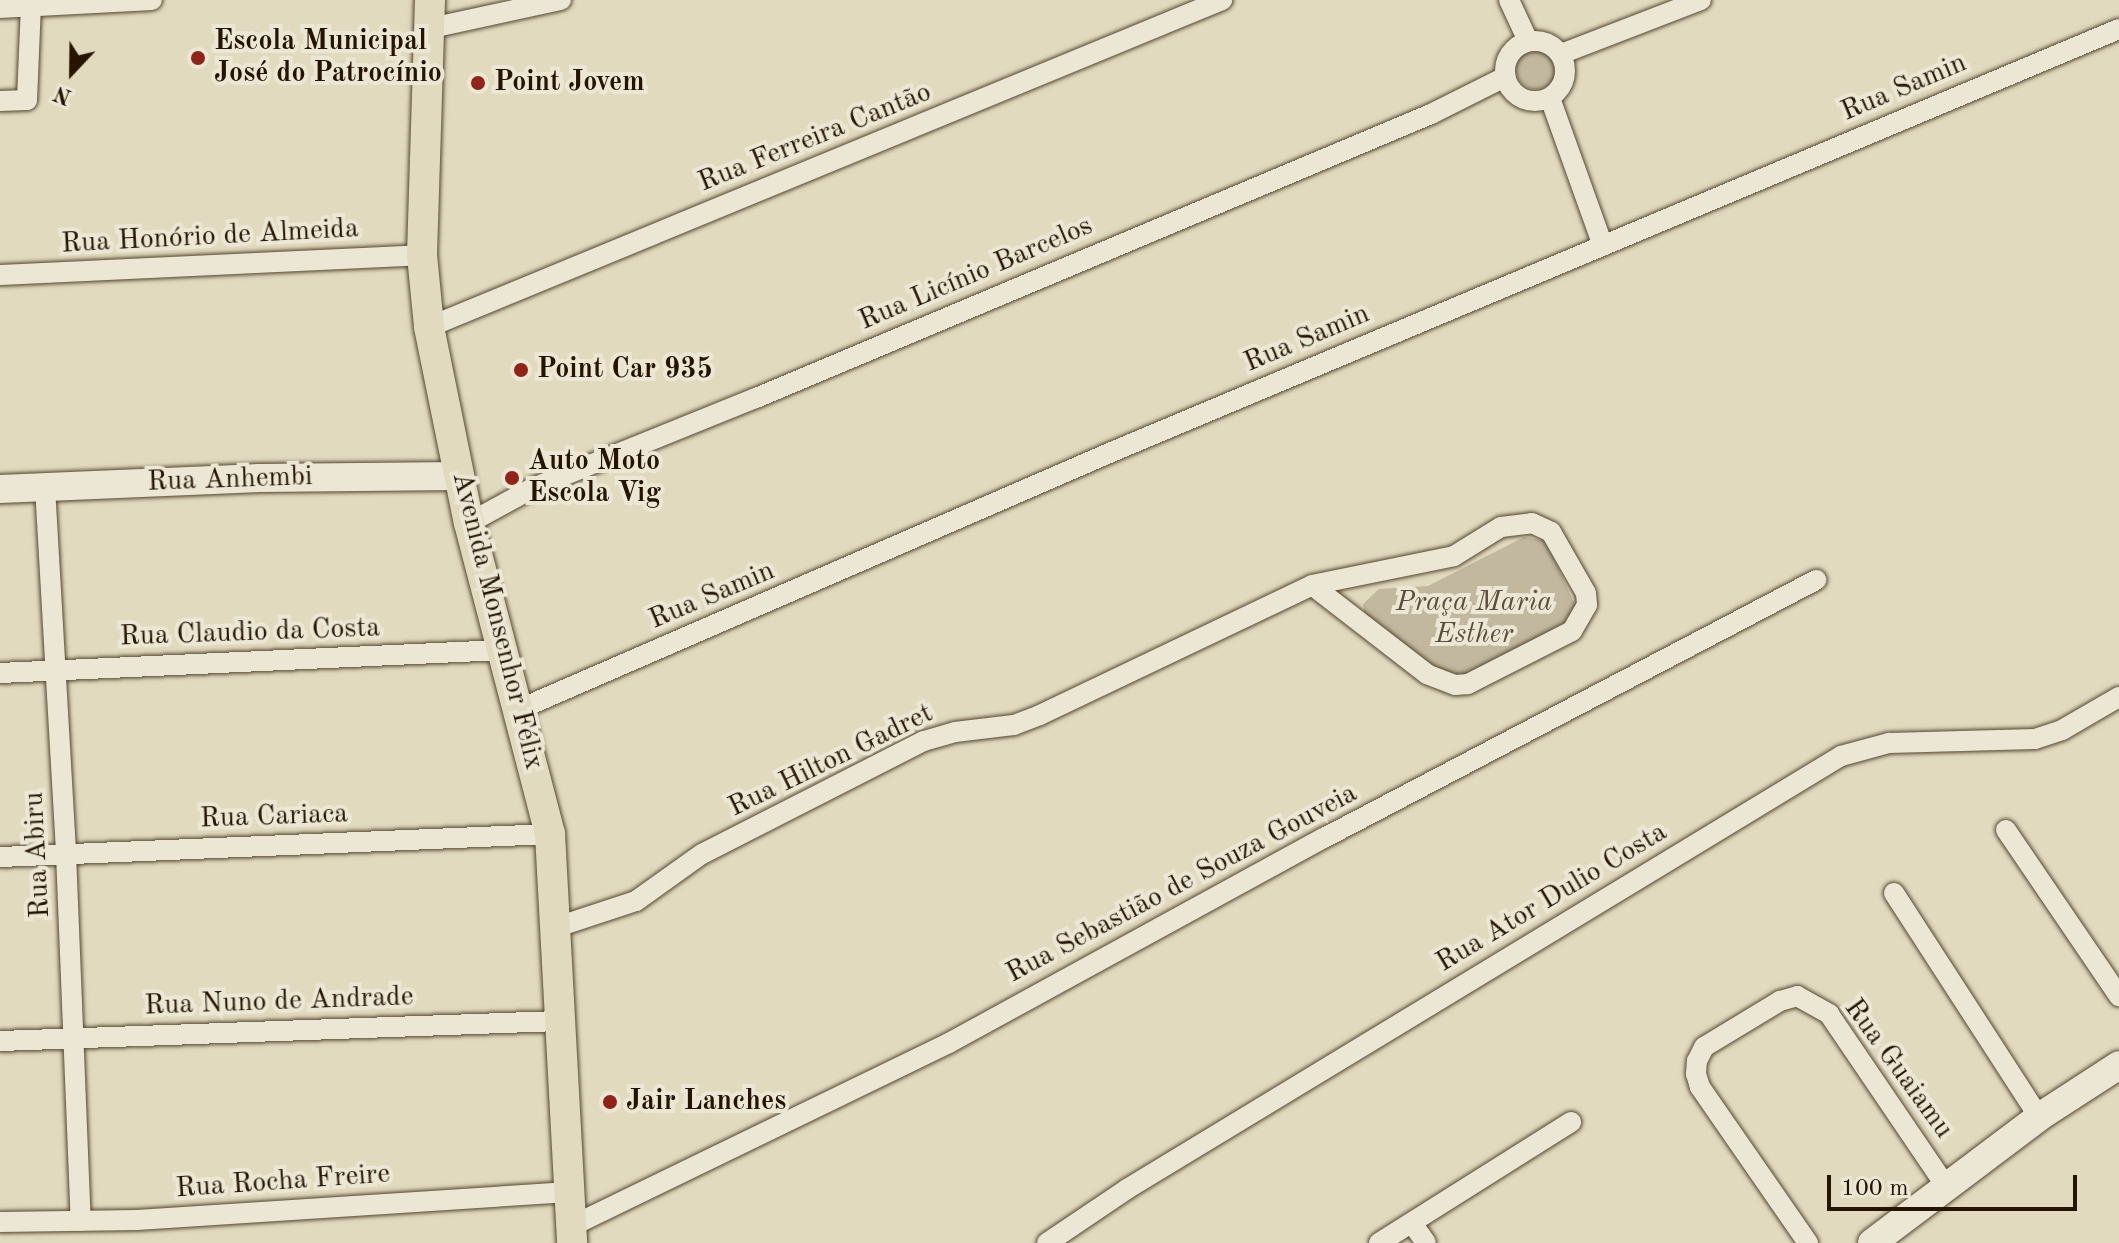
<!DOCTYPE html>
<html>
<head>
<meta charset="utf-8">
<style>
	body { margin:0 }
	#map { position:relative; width:2119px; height:1243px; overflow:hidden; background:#e2dabf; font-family:"Old Standard TT",serif }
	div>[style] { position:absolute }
	.green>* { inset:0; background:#c2b89f }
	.round { border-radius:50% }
	.roads { filter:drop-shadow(0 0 2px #544630) drop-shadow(0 0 2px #544630) }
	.street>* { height:20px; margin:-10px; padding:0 10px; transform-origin:10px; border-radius:10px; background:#ece7d5 }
	.street>.ring { margin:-10px; padding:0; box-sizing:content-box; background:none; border:20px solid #ece7d5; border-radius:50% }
	.secondary>* { height:28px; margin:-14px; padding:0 14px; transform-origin:14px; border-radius:14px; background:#ece7d5 }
	.primary>* { height:30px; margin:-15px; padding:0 15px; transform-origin:15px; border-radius:15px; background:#e2dabf }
	.dots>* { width:22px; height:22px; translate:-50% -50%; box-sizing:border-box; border:4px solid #ece7d5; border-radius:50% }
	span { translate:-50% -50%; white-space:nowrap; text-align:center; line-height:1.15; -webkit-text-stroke:8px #ece7d5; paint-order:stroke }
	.poi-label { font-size:28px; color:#241400; font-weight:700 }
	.left { translate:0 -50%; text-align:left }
	.street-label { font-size:28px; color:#241400 }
	.park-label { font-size:28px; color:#5b4d38; font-style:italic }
	.north { position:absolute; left:32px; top:32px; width:80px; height:80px; -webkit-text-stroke:6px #ece7d5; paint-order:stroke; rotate:202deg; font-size:22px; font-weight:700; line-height:32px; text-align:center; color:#241400 }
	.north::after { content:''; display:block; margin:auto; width:28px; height:36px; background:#241400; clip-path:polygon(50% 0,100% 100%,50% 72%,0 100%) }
	.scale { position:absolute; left:1827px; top:1175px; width:250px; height:36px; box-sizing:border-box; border:4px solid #241400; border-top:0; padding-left:10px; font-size:24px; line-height:28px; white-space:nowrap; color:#241400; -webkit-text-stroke:6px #ece7d5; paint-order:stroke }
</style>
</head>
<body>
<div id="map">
	<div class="green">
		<div class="round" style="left:1516px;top:49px;width:40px;height:40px"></div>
		<div style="clip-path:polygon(1524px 537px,1546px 541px,1579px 614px,1570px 625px,1467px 679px,1448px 679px,1366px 624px,1363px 604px,1379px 589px,1428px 586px)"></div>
	</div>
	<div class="roads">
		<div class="street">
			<div style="left:1509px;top:0;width:45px;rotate:65.1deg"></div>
			<div style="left:0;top:8px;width:152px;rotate:-3deg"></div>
			<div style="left:431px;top:28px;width:133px;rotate:-12.2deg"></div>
			<div class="ring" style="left:1505px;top:41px;width:40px;height:40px"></div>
			<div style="left:1561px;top:54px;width:150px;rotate:-21.1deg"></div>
			<div style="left:1550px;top:98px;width:157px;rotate:70.3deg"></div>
			<div style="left:0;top:101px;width:27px;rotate:-2deg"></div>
			<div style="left:27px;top:100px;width:94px;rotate:-87.6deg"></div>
			<div style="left:0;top:275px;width:422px;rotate:-2.7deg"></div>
			<div style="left:429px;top:327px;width:858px;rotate:-22.41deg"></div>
			<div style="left:45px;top:487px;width:368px;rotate:86.7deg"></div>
			<div style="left:66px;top:854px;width:367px;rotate:87.7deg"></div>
			<div style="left:469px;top:523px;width:73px;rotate:-28.7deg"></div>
			<div style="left:533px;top:488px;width:240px;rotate:-22deg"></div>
			<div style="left:756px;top:398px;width:732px;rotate:-22.82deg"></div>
			<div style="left:1431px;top:114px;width:83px;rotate:-26.6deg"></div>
			<div style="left:0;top:673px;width:503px;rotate:-2.62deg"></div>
			<div style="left:520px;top:709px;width:648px;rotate:-23.48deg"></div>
			<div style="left:1114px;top:451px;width:1090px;rotate:-22.78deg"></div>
			<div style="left:2006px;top:830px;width:201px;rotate:55.8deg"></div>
			<div style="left:0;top:857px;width:550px;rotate:-2.39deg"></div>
			<div style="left:1894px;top:893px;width:267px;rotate:57.1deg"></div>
			<div style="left:557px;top:927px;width:83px;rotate:-18.2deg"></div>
			<div style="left:636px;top:901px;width:81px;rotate:-35.5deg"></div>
			<div style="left:702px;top:854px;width:249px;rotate:-27deg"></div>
			<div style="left:924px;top:741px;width:32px;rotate:-16deg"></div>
			<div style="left:955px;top:732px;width:59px;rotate:-6.8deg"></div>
			<div style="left:1014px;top:725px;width:28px;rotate:-21deg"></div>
			<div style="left:1040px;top:715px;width:301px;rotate:-25.5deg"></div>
			<div style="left:1312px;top:585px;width:145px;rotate:-11.5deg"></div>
			<div style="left:1454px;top:556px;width:55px;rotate:-31.7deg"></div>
			<div style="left:1501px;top:527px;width:31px;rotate:-7deg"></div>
			<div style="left:1532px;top:523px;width:21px;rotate:25deg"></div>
			<div style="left:1551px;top:532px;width:70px;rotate:60.2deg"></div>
			<div style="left:1586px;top:593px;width:12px;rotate:85deg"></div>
			<div style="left:1587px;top:605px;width:30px;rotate:120deg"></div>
			<div style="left:1572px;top:631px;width:117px;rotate:153deg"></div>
			<div style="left:1468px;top:684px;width:13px;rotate:176deg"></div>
			<div style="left:1455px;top:685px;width:30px;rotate:-159deg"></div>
			<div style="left:1427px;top:674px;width:145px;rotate:-142.3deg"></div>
			<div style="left:0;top:1041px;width:560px;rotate:-2.05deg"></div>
			<div style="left:0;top:1222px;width:137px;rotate:-0.8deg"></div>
			<div style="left:137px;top:1220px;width:433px;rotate:-3.7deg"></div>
			<div style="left:1412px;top:1223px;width:24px;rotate:55deg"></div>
			<div style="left:570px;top:1227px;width:421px;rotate:-25.9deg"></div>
			<div style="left:949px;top:1043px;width:427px;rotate:-28.7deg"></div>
			<div style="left:1324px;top:838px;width:556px;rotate:-27.67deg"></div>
			<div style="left:1047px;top:1243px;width:97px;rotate:-34deg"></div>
			<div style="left:1127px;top:1189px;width:835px;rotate:-31.23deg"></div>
			<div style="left:1841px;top:756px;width:50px;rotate:-15.2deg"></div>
			<div style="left:1889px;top:743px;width:146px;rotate:-1.6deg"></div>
			<div style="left:2035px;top:739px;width:28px;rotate:-18deg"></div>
			<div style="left:2062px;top:730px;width:66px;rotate:-30.1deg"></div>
			<div style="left:1379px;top:1243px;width:227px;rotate:-32.2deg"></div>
			<div style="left:1808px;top:1243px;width:190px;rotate:-124.7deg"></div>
			<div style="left:1700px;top:1087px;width:14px;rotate:-107deg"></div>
			<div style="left:1696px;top:1074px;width:13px;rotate:-86deg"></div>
			<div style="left:1697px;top:1061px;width:16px;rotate:-63deg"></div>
			<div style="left:1704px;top:1047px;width:89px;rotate:-31.2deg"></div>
			<div style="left:1780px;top:1001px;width:18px;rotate:-16deg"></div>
			<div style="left:1797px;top:996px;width:37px;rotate:29deg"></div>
			<div style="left:1829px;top:1014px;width:208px;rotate:55.8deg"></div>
		</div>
		<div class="secondary">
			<div style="left:0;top:489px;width:260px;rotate:-2.4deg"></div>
			<div style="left:260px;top:478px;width:199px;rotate:-0.6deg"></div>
			<div style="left:1872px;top:1243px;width:209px;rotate:-37deg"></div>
			<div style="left:2039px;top:1117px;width:95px;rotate:-33deg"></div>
		</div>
		<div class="primary">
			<div style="left:430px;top:0;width:255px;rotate:91.8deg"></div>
			<div style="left:422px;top:255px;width:72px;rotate:84.4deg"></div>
			<div style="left:429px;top:327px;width:200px;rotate:78.5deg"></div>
			<div style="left:469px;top:523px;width:321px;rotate:75.4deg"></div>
			<div style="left:550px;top:834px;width:410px;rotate:86.9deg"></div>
		</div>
	</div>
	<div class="dots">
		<div style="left:198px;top:58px;background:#8f2418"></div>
		<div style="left:478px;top:83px;background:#8f2418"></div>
		<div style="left:521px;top:370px;background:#8f2418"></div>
		<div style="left:512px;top:478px;background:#8f2418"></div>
		<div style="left:610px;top:1102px;background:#8f2418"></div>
	</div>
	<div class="poi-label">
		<span class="left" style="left:214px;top:58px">Escola Municipal<br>José do Patrocínio</span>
		<span class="left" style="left:494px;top:83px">Point Jovem</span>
		<span class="left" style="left:537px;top:370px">Point Car 935</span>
		<span class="left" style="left:528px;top:478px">Auto Moto<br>Escola Vig</span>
		<span class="left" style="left:626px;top:1102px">Jair Lanches</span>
	</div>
	<div class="street-label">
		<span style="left:1904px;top:88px;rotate:-23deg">Rua Samin</span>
		<span style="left:815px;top:138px;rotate:-22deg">Rua Ferreira Cantão</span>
		<span style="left:210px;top:237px;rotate:-3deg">Rua Honório de Almeida</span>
		<span style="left:976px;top:274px;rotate:-23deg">Rua Licínio Barcelos</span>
		<span style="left:1307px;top:339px;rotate:-23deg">Rua Samin</span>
		<span style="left:230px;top:480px;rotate:-2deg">Rua Anhembi</span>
		<span style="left:712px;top:596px;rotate:-23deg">Rua Samin</span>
		<span style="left:497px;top:621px;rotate:76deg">Avenida Monsenhor Félix</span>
		<span style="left:250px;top:633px;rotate:-2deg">Rua Claudio da Costa</span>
		<span style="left:831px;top:761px;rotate:-26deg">Rua Hilton Gadret</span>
		<span style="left:274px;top:817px;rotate:-2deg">Rua Cariaca</span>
		<span style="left:38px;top:855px;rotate:-93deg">Rua Abiru</span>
		<span style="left:1182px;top:884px;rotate:-28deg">Rua Sebastião de Souza Gouveia</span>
		<span style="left:1552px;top:898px;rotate:-31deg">Rua Ator Dulio Costa</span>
		<span style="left:279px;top:1002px;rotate:-2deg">Rua Nuno de Andrade</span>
		<span style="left:1898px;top:1069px;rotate:54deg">Rua Guaiamu</span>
		<span style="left:283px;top:1182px;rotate:-4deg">Rua Rocha Freire</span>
	</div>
	<div class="park-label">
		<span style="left:1474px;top:619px">Praça Maria<br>Esther</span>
	</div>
	<div class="north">N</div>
	<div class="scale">100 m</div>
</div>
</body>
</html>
